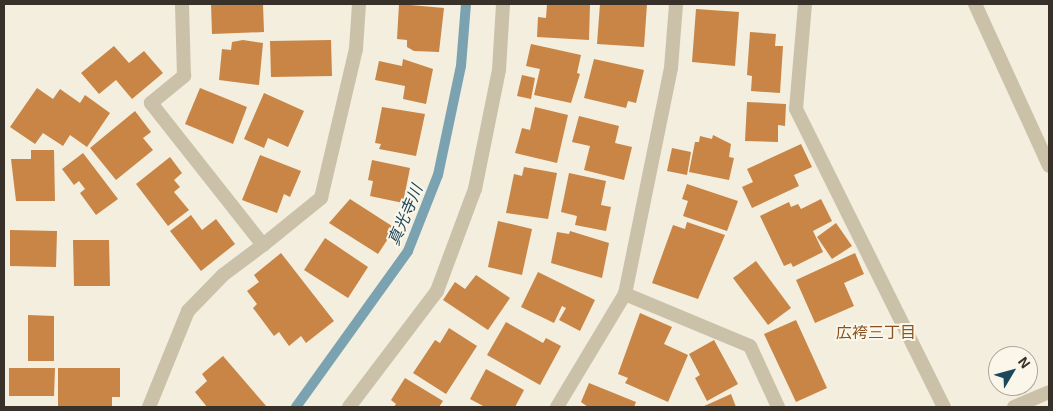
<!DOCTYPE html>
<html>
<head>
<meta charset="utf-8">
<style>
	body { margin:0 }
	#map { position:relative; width:1053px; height:411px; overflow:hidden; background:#f3eedd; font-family:"Exo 2","Noto Sans JP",sans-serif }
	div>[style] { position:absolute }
	.stream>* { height:10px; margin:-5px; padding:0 5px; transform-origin:5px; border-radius:5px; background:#7ba2b1 }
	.building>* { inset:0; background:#c88546 }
	.service>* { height:14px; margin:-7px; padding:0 7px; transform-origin:7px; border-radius:7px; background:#cbc1a8 }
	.minor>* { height:14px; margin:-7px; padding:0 7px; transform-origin:7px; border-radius:7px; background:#cbc1a8 }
	.tertiary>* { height:14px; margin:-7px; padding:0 7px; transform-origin:7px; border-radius:7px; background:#cbc1a8 }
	span { translate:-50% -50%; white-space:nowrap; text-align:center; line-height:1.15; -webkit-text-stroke:4px #faf7ea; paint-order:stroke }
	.water-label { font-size:16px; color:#1d485b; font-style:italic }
	.neighbourhood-label { font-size:16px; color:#895220 }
	.frame { position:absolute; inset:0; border:5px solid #383129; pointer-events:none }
	.north { position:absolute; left:988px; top:346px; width:50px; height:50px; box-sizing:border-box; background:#faf7ea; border:1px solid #aca89d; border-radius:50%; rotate:53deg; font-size:14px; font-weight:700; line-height:20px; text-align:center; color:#383129 }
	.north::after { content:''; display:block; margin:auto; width:18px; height:22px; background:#1d485b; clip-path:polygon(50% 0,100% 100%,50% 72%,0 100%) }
</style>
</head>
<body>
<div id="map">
	<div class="stream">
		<div style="left:296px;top:407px;width:192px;rotate:-54.3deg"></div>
		<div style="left:408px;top:251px;width:82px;rotate:-68.5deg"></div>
		<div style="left:438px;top:175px;width:111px;rotate:-78.1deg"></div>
		<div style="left:461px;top:66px;width:62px;rotate:-85.4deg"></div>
	</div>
	<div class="building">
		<div style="clip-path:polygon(211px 4px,263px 4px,264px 32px,212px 34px)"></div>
		<div style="clip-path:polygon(399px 4px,444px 8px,439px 52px,414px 51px,407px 47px,407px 40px,397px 39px)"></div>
		<div style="clip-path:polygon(547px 4px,590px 4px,589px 40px,537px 37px,538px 17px,546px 18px)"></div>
		<div style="clip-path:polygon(600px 4px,647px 4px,644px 47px,597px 44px)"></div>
		<div style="clip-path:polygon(696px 9px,739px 12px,735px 66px,692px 62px)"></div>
		<div style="clip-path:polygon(750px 32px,776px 34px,775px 46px,783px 46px,780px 93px,751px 91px,752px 76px,747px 75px)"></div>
		<div style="clip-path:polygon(243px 40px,263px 43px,259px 85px,219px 80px,222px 49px,231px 50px,232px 42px)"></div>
		<div style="clip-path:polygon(331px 40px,332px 76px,271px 77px,270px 41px)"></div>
		<div style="clip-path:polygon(531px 44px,581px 55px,577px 73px,580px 74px,571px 103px,534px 95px,540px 69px,526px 66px)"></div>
		<div style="clip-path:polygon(114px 46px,129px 63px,144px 51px,163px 73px,132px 99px,116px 80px,99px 94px,81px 73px)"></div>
		<div style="clip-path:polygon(403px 59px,433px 69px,426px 104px,403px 99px,405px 86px,375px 80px,379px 61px,402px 66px)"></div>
		<div style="clip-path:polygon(594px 59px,644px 70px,636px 103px,628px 101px,626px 108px,584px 98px)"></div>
		<div style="clip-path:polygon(522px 75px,535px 78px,531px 99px,517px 96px)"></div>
		<div style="clip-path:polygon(37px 88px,53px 99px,60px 89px,80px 103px,85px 95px,110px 113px,87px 147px,70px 135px,63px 146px,43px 133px,35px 144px,10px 127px)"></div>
		<div style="clip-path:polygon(200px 88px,247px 107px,233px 144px,185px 124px)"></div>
		<div style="clip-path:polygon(264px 93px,304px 111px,288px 147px,268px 138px,264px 148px,244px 139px)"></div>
		<div style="clip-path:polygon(747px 102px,786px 104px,785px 126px,778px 125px,778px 142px,745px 141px)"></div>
		<div style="clip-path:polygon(382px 107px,425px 114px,416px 156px,379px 149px,381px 144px,375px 143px)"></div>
		<div style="clip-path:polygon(535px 107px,568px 115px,557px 163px,515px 153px,522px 128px,530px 130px)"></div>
		<div style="clip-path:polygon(135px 111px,151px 132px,143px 138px,153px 150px,116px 180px,90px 148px)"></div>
		<div style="clip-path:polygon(579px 116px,619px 126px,615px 143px,632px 147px,624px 180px,584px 170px,590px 146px,572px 142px)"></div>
		<div style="clip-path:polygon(713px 135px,731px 144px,729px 157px,734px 158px,729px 180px,689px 172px,695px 142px,699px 142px,700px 136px,712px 139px)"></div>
		<div style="clip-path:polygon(801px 144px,812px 167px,794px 175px,799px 186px,752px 208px,742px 187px,753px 182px,747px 169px)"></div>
		<div style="clip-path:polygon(672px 148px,691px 152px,687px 175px,667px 171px)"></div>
		<div style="clip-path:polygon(31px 150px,54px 150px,55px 201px,16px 201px,11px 159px,31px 159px)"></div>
		<div style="clip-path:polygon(83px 153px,118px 199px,96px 215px,80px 193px,85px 189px,79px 181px,74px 185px,62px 169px)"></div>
		<div style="clip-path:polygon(260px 155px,301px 171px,290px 197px,284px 194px,277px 213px,242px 200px)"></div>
		<div style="clip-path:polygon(170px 157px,182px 173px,174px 180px,180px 187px,174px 192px,189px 210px,168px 226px,136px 184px)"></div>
		<div style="clip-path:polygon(372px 160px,410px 168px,403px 203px,370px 196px,373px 181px,368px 180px)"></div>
		<div style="clip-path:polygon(524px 167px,557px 173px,548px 219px,506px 213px,514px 174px,522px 176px)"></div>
		<div style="clip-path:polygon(569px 173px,606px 181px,601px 205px,611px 207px,606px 231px,575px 225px,577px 216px,561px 212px)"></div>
		<div style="clip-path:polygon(687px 184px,738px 201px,727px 231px,683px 216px,688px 201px,682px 199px)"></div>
		<div style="clip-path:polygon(350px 199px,395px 228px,378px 254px,329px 223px)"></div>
		<div style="clip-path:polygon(821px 199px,832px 221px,813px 231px,823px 252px,793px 267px,791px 263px,784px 266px,760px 216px,789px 202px,791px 207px,798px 204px,801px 209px)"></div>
		<div style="clip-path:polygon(191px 215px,202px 230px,216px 219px,235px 244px,201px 271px,170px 231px)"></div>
		<div style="clip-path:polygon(498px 221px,532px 229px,522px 275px,488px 267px)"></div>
		<div style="clip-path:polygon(687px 222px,725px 235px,698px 299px,652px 283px,673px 225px,685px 229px)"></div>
		<div style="clip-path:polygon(836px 223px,852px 246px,832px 259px,817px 237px)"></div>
		<div style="clip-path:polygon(10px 230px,57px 231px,56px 267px,10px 266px)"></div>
		<div style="clip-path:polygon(570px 231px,609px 243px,602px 278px,551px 263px,557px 232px,569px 234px)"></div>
		<div style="clip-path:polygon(325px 238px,368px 267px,348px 298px,304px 270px)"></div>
		<div style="clip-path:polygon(73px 240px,109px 240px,110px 286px,74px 286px)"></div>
		<div style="clip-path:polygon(281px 253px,334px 321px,306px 343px,301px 336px,289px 346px,279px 332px,274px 336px,253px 308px,257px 304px,247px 291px,259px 282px,254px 275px)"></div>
		<div style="clip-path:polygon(855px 253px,864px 274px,844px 283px,854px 306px,815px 323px,796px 280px)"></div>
		<div style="clip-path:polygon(756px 261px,791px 308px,768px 325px,733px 278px)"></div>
		<div style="clip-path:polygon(538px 272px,595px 300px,580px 331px,559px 320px,566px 308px,562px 306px,554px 323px,521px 307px)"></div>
		<div style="clip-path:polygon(476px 275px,510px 298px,488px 330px,443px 300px,455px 282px,465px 289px)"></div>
		<div style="clip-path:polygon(640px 313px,672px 327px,664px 344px,688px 355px,668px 402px,625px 383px,628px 378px,618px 374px)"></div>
		<div style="clip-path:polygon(28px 315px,54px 316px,54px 361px,28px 361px)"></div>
		<div style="clip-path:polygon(796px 320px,827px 388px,796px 402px,764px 334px)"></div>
		<div style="clip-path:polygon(506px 322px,543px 343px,546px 338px,561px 346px,540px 385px,487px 355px)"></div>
		<div style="clip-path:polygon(449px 328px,477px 346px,446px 394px,413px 373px,435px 340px,440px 343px)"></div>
		<div style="clip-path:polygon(714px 340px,738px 384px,707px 401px,695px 378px,700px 375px,689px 354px)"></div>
		<div style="clip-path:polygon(223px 356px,267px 407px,207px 407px,195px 392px,207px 381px,202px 374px)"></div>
		<div style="clip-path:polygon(9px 368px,55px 368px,54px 396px,9px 396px)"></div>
		<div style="clip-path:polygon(58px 368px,120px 368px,120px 397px,112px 397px,112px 407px,58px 407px)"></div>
		<div style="clip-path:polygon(486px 369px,524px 390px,515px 407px,485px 407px,470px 399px)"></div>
		<div style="clip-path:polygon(405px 378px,443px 401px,439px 407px,394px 407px,396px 404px,391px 400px)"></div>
		<div style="clip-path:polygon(589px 383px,636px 402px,634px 407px,588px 407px,581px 402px)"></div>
		<div style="clip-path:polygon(731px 394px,736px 407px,702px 407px)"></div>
	</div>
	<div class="service">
		<div style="left:625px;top:294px;width:135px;rotate:22.6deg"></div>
		<div style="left:750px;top:346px;width:67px;rotate:65.3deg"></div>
	</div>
	<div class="minor">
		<div style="left:805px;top:4px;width:105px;rotate:94.9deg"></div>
		<div style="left:796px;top:109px;width:333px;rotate:63.6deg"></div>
		<div style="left:263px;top:245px;width:75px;rotate:-39deg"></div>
		<div style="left:321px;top:198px;width:153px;rotate:-76.8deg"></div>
		<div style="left:356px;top:49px;width:45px;rotate:-86.2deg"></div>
		<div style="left:149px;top:407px;width:104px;rotate:-67.9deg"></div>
		<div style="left:188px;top:311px;width:50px;rotate:-45.8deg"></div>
		<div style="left:223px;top:275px;width:50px;rotate:-36.9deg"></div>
		<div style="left:263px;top:245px;width:181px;rotate:-128.3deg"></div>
		<div style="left:151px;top:103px;width:43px;rotate:-39.3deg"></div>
		<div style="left:184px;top:76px;width:72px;rotate:-91.6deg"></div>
		<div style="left:349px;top:407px;width:146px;rotate:-52.8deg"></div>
		<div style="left:437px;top:291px;width:109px;rotate:-69.6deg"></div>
		<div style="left:475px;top:189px;width:121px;rotate:-78.6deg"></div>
		<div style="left:499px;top:70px;width:66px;rotate:-86.5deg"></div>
		<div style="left:557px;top:407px;width:132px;rotate:-59deg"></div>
		<div style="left:625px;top:294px;width:231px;rotate:-78.5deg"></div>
		<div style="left:671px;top:68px;width:64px;rotate:-85.5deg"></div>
		<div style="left:1014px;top:407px;width:38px;rotate:-23deg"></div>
	</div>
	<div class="tertiary">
		<div style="left:975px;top:4px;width:178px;rotate:65.4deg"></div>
	</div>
	<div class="water-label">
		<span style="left:405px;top:215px;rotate:-67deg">真光寺川</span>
	</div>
	<div class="neighbourhood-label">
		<span style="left:876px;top:332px">広袴三丁目</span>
	</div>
	<div class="frame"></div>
	<div class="north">N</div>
</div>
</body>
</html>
